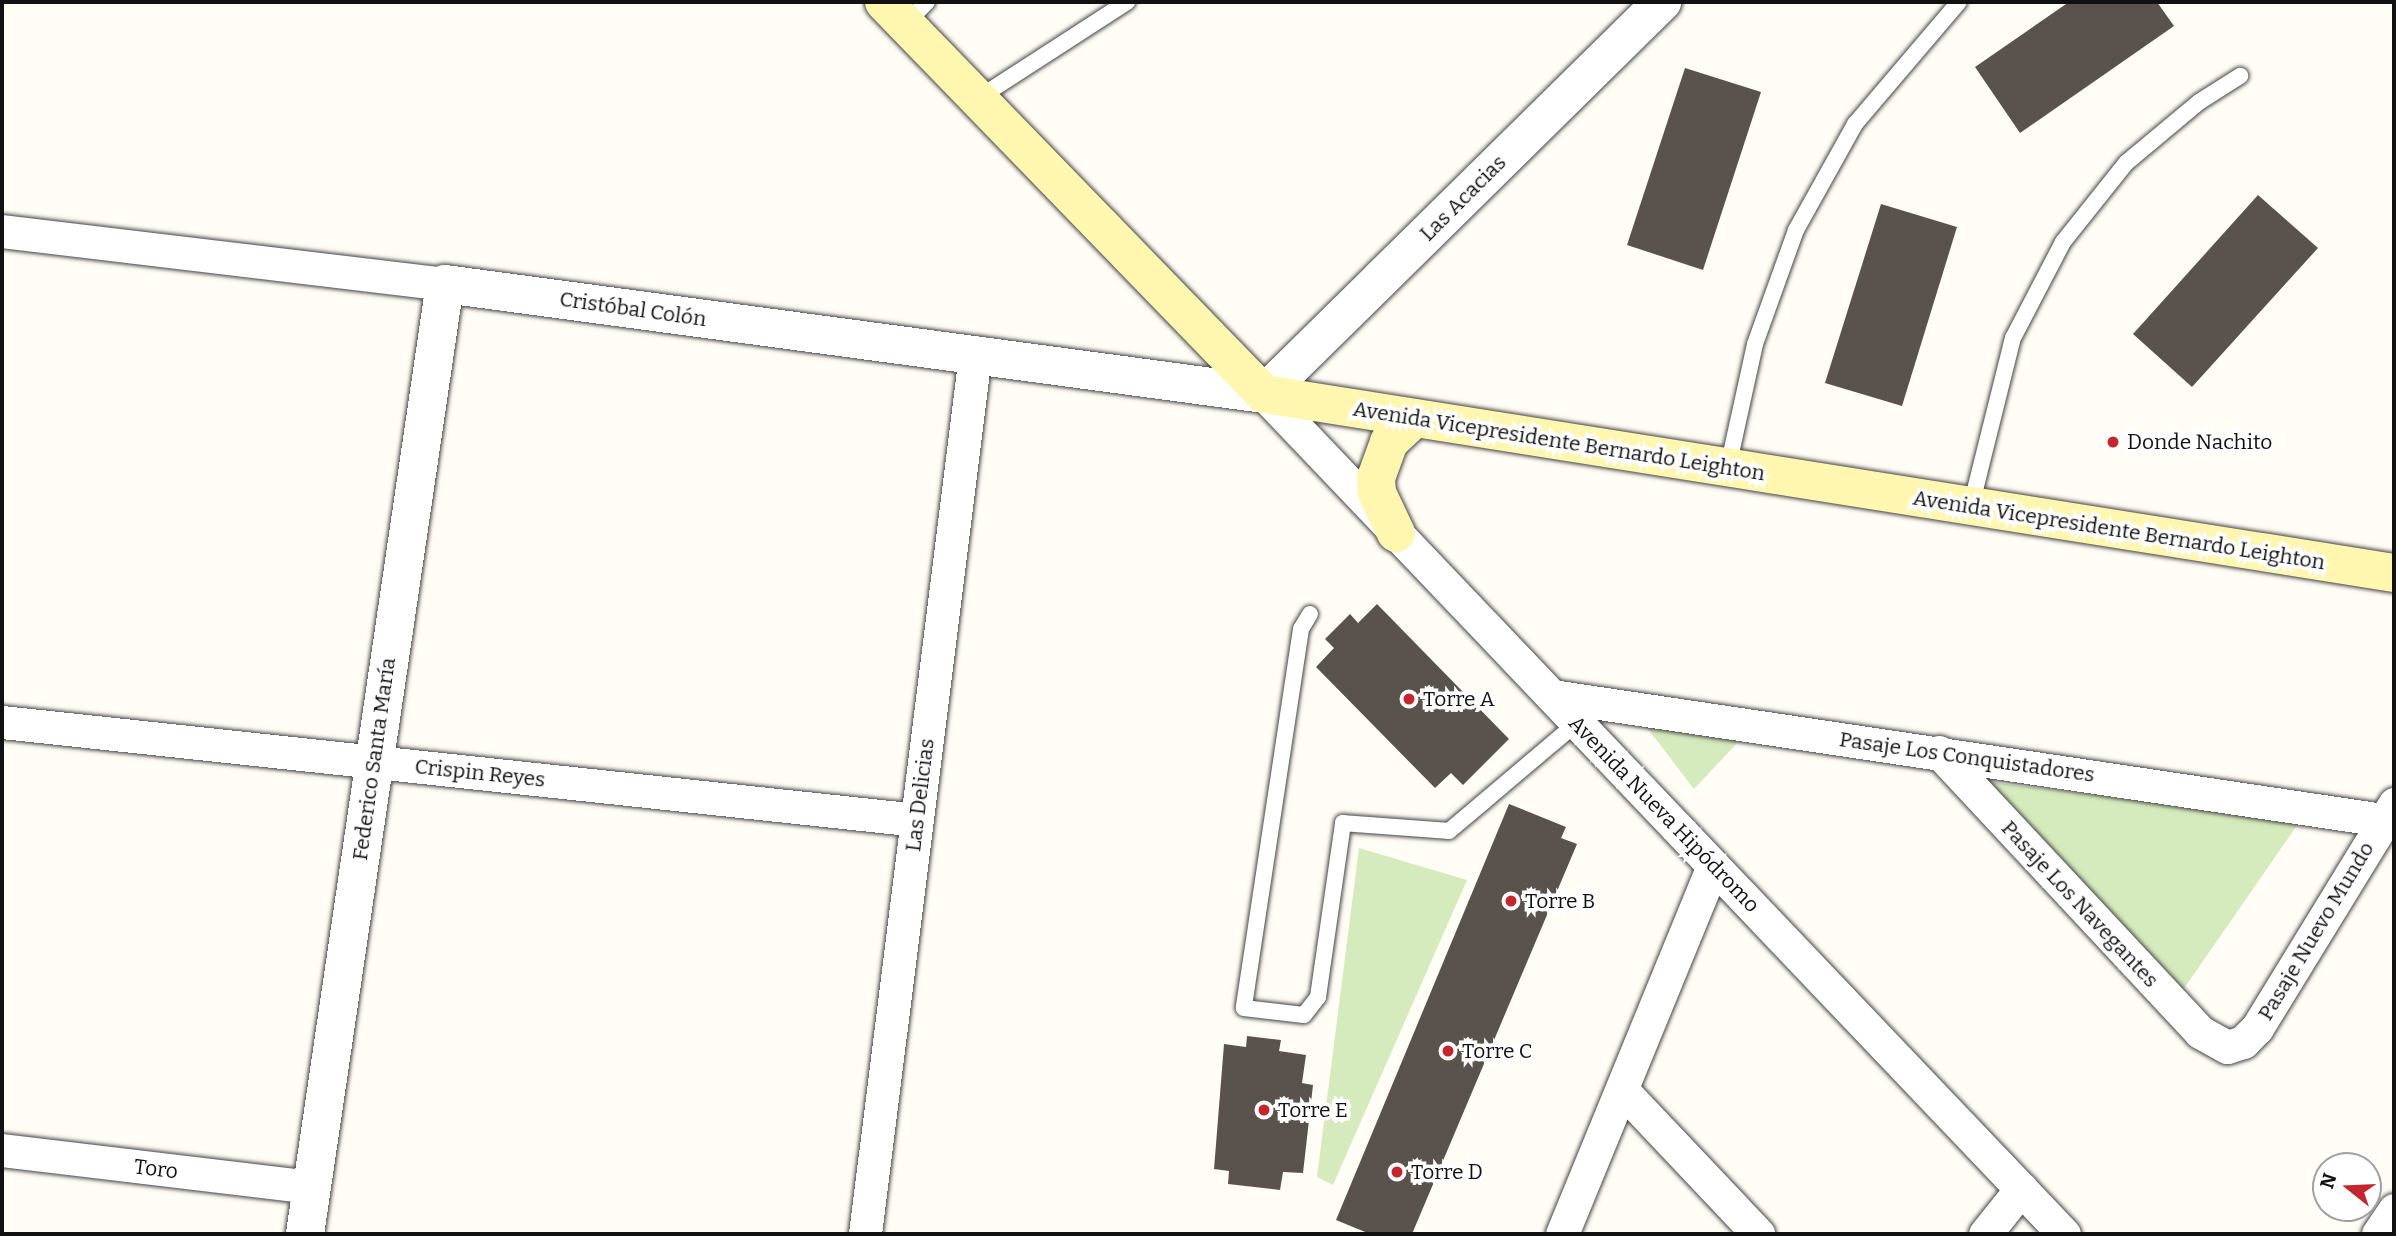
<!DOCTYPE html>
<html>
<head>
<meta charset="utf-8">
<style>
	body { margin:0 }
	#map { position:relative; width:2396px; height:1236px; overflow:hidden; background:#fffdf5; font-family:Bitter,serif }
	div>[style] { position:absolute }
	.green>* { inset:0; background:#d5ebbd }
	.building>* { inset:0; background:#5a524d }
	.roads { filter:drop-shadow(0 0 2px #444) drop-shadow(0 0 2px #444) }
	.service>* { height:16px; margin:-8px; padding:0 8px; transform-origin:8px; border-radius:8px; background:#fff }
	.minor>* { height:33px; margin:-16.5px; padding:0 16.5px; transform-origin:16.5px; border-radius:16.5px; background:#fff }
	.tertiary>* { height:38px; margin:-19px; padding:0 19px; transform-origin:19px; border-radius:19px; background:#fff }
	.secondary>* { height:38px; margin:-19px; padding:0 19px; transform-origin:19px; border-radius:19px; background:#fff6b0 }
	.dots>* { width:19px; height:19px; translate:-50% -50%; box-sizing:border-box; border:4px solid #fff; border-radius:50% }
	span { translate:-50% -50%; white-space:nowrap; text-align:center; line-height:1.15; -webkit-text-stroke:7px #fff; paint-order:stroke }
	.street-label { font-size:21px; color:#111 }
	.poi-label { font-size:21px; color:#111 }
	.left { translate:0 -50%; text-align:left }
	.frame { position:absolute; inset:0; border:4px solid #111; pointer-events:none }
	.north { position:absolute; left:2312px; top:1152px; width:70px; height:70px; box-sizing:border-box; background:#fff; border:2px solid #a0a0a0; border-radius:50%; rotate:288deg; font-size:19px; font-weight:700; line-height:28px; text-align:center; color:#111 }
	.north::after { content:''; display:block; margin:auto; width:24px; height:32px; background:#c4262e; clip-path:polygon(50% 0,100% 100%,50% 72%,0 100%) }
</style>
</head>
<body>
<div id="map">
	<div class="green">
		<div style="clip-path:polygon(1641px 720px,1740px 740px,1694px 789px)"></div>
		<div style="clip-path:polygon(1990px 782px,2300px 821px,2183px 990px)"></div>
		<div style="clip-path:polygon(1359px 848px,1467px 880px,1333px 1185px,1317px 1177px)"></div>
	</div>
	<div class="building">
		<div style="clip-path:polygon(2069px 2px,2157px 2px,2174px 26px,2020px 133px,1975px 67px)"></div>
		<div style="clip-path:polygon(1685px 68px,1761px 92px,1703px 270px,1627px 245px)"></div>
		<div style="clip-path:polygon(2258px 195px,2318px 248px,2192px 387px,2133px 334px)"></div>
		<div style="clip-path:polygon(1881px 204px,1957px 227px,1902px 406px,1825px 383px)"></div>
		<div style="clip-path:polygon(1377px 604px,1509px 739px,1463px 785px,1451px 773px,1435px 788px,1316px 667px,1334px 648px,1325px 639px,1350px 614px,1358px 623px)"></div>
		<div style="clip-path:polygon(1509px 804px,1566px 827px,1561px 838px,1577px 844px,1412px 1234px,1370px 1234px,1336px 1220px)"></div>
		<div style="clip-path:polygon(1247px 1036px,1281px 1040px,1279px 1051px,1306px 1055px,1302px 1083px,1313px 1085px,1303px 1173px,1283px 1172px,1280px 1190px,1228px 1184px,1229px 1171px,1214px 1169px,1224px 1044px,1246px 1047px)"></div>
	</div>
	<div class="roads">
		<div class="service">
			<div style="left:905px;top:24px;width:31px;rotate:-45deg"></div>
			<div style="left:977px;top:99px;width:179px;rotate:-32.9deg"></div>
			<div style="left:1728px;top:467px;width:126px;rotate:-77.6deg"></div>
			<div style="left:1755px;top:344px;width:121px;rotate:-70.2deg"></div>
			<div style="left:1796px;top:230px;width:121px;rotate:-60.9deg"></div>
			<div style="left:1855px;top:124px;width:160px;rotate:-49.6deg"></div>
			<div style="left:1971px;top:506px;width:173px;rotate:-76deg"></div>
			<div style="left:2013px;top:338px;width:108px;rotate:-62.5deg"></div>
			<div style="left:2063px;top:242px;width:101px;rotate:-51.4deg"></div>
			<div style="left:2126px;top:163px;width:95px;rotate:-39.9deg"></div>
			<div style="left:2199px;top:102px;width:49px;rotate:-32.4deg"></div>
			<div style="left:1310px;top:614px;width:17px;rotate:121deg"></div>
			<div style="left:1301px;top:629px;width:383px;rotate:98.6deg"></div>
			<div style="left:1244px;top:1008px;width:60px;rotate:6.7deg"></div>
			<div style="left:1304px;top:1015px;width:23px;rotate:-52deg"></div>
			<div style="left:1318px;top:997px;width:176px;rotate:-81.8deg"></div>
			<div style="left:1343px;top:823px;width:106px;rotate:4.3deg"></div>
			<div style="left:1449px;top:831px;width:167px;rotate:-40.2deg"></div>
		</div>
		<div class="minor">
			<div style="left:2px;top:231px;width:446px;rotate:6.8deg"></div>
			<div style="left:1264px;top:394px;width:1160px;rotate:46.4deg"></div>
			<div style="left:1552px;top:696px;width:840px;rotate:8.49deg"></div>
			<div style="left:2px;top:722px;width:920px;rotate:6.11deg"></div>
			<div style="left:1939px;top:752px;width:383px;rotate:47deg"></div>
			<div style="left:2200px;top:1032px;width:31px;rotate:29deg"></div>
			<div style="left:2227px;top:1047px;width:17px;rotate:-17deg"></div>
			<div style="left:2243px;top:1042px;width:20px;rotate:-45deg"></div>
			<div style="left:2257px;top:1028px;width:263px;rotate:-58.5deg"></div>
			<div style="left:1623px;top:1091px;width:197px;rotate:46.6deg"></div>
			<div style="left:2px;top:1150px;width:311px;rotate:6.8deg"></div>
			<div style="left:865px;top:1234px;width:886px;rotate:-82.87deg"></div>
			<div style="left:1562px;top:1234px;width:398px;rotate:-67.7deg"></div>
			<div style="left:1985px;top:1234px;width:58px;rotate:-51.3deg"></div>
			<div style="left:2378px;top:1234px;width:29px;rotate:-56deg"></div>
		</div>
		<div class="tertiary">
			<div style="left:305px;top:1234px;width:960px;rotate:-81.62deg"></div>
			<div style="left:445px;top:284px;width:826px;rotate:7.65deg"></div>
			<div style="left:1264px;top:394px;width:559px;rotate:-44.56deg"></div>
		</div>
		<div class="secondary">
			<div style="left:884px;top:2px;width:546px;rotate:45.89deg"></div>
			<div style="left:1264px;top:394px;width:1144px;rotate:9deg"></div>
			<div style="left:1396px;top:533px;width:44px;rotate:-115.4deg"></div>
			<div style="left:1377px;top:493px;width:15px;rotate:-94deg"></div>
			<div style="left:1376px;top:478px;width:38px;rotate:-70deg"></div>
			<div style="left:1389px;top:442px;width:35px;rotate:-43deg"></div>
		</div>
	</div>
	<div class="dots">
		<div style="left:2113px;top:442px;background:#c4262e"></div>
		<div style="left:1409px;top:699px;background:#c4262e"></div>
		<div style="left:1511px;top:901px;background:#c4262e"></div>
		<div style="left:1448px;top:1051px;background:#c4262e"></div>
		<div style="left:1264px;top:1110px;background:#c4262e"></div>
		<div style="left:1397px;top:1172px;background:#c4262e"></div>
	</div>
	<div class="street-label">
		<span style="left:1463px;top:198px;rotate:-45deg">Las Acacias</span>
		<span style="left:633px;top:309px;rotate:8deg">Cristóbal Colón</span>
		<span style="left:1559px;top:441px;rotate:9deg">Avenida Vicepresidente Bernardo Leighton</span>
		<span style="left:2119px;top:530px;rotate:9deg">Avenida Vicepresidente Bernardo Leighton</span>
		<span style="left:1967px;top:757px;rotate:8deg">Pasaje Los Conquistadores</span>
		<span style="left:374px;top:759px;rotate:-82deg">Federico Santa María</span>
		<span style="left:480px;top:773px;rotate:6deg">Crispin Reyes</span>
		<span style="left:920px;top:795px;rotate:-83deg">Las Delicias</span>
		<span style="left:1664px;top:814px;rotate:46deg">Avenida Nueva Hipódromo</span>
		<span style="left:2080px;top:904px;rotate:47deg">Pasaje Los Navegantes</span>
		<span style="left:2316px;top:931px;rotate:-59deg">Pasaje Nuevo Mundo</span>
		<span style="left:156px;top:1169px;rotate:7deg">Toro</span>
	</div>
	<div class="poi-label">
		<span class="left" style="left:2127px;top:442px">Donde Nachito</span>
		<span class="left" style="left:1423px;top:699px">Torre A</span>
		<span class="left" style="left:1525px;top:901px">Torre B</span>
		<span class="left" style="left:1462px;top:1051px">Torre C</span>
		<span class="left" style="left:1278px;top:1110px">Torre E</span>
		<span class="left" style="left:1411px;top:1172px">Torre D</span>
	</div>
	<div class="frame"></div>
	<div class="north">N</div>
</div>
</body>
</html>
